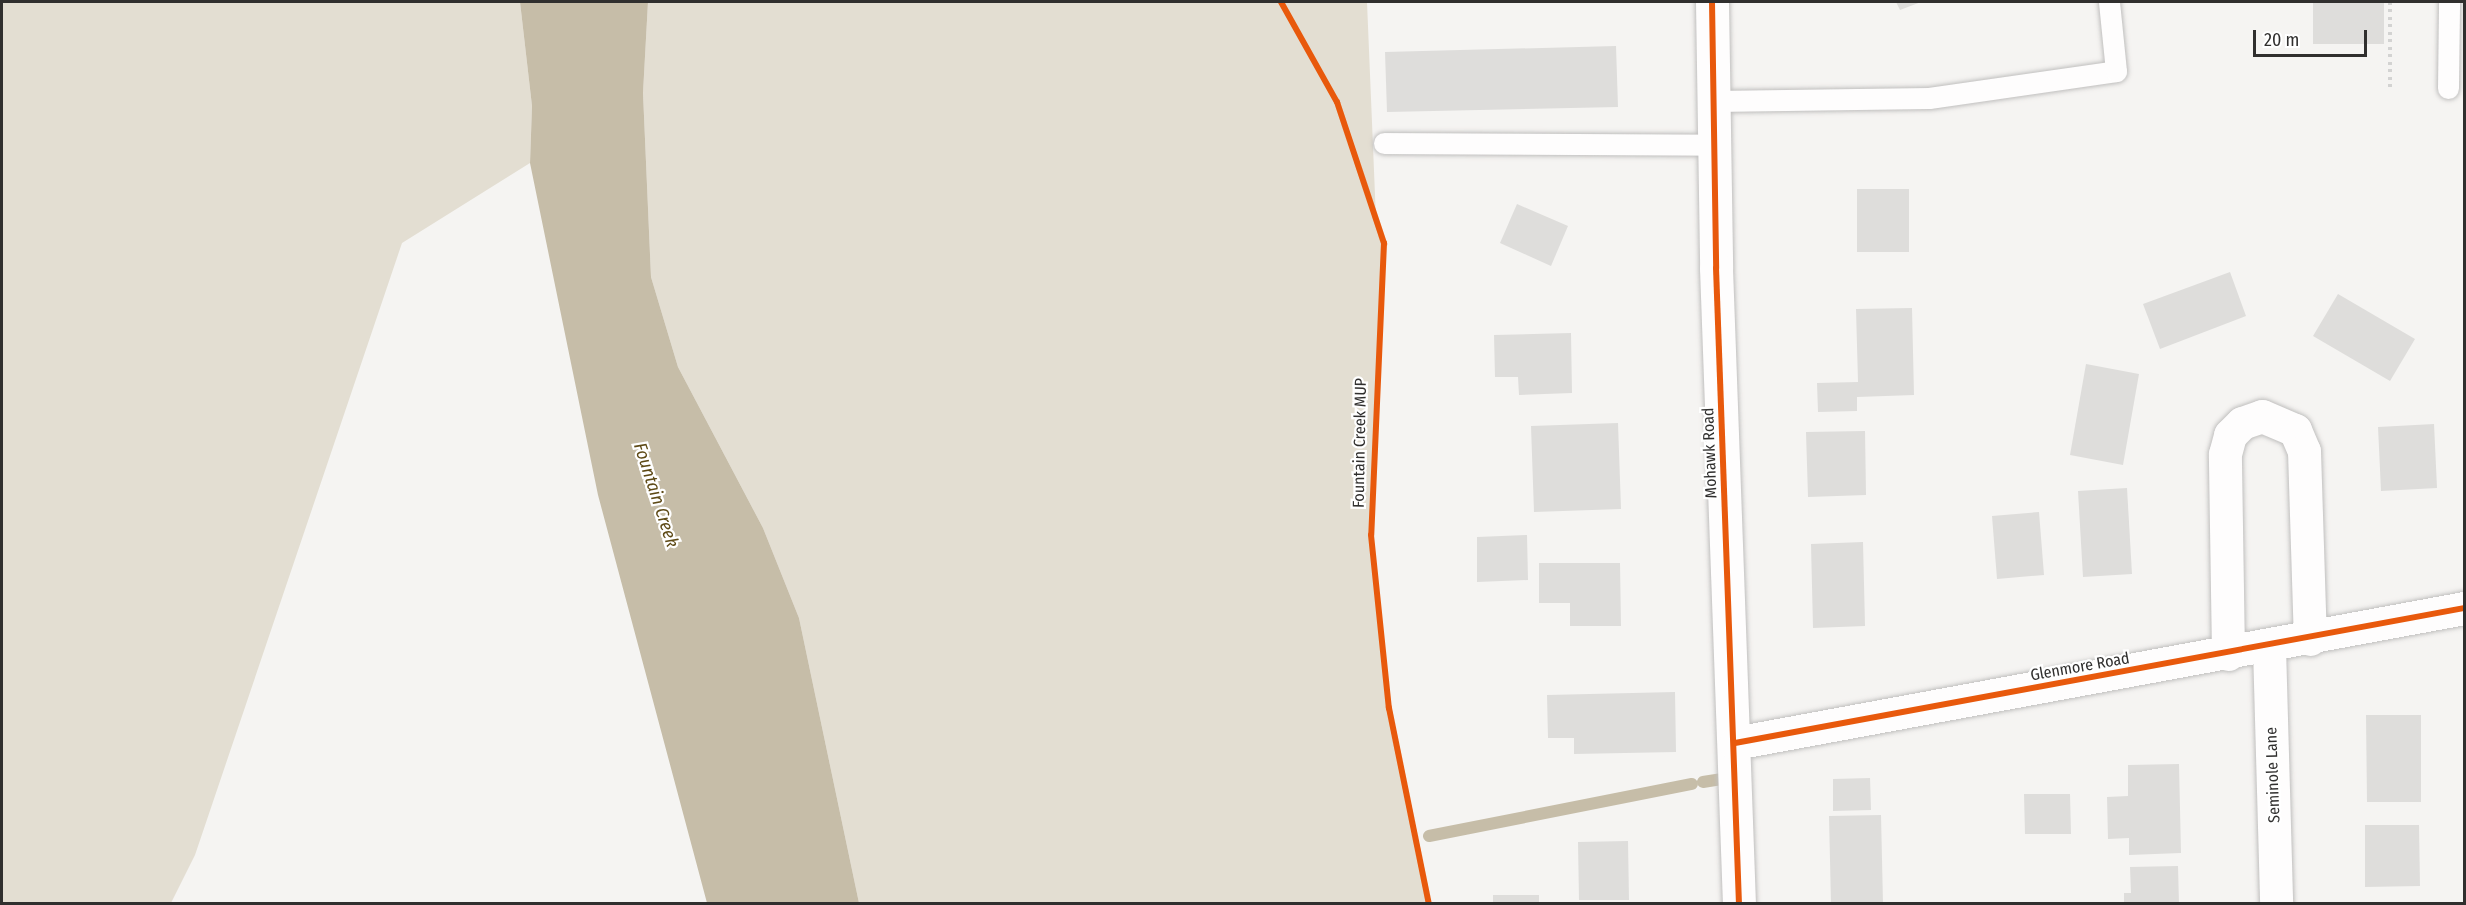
<!DOCTYPE html>
<html>
<head>
<meta charset="utf-8">
<style>
	body { margin:0 }
	#map { position:relative; width:2466px; height:905px; overflow:hidden; background:#f5f4f2; font-family:"Fira Sans Condensed",sans-serif }
	div>[style] { position:absolute }
	.green>* { inset:0; background:#e3ded2 }
	.water>* { inset:0; background:#c6bda8 }
	.stream>* { height:12px; margin:-6px; padding:0 6px; transform-origin:6px; border-radius:6px; background:#c6bda8 }
	.building>* { inset:0; background:#dedddb }
	.path>* { height:4px; margin-top:-2px; transform-origin:0; background:repeating-linear-gradient(90deg,#d3d3d2 0 3px,transparent 0 7.5px) }
	.roads { filter:drop-shadow(0 0 2px #c0bfbe) drop-shadow(0 0 2px #c0bfbe) }
	.service>* { height:21px; margin:-10.5px; padding:0 10.5px; transform-origin:10.5px; border-radius:10.5px; background:#fefdfd }
	.minor>* { height:33px; margin:-16.5px; padding:0 16.5px; transform-origin:16.5px; border-radius:16.5px; background:#fefdfd }
	.cycleway>* { height:6px; margin:-3px; padding:0 3px; transform-origin:3px; border-radius:3px; background:#e8590c }
	span { translate:-50% -50%; white-space:nowrap; text-align:center; line-height:1.15; -webkit-text-stroke:4.5px #fff; paint-order:stroke }
	.street-label { font-size:16px; color:#302f2e }
	.water-label { font-size:18px; color:#5d4915; font-style:italic }
	.frame { position:absolute; inset:0; border:3px solid #302f2e; pointer-events:none }
	.scale { position:absolute; left:2253px; top:30px; width:114px; height:27px; box-sizing:border-box; border:3px solid #302f2e; border-top:0; padding-left:8px; font-size:18px; line-height:21px; white-space:nowrap; color:#302f2e; -webkit-text-stroke:4px #fff; paint-order:stroke }
</style>
</head>
<body>
<div id="map">
	<div class="green">
		<div style="clip-path:polygon(2px 2px,520px 2px,532px 106px,530px 163px,402px 243px,195px 855px,171px 903px,2px 904px)"></div>
		<div style="clip-path:polygon(648px 2px,1367px 2px,1376px 219px,1384px 243px,1371px 535px,1389px 708px,1429px 903px,859px 903px,799px 618px,763px 528px,678px 367px,651px 277px,643px 93px)"></div>
	</div>
	<div class="water">
		<div style="clip-path:polygon(520px 2px,648px 2px,643px 93px,651px 277px,678px 367px,763px 528px,799px 618px,859px 903px,707px 903px,598px 495px,530px 163px,532px 106px)"></div>
	</div>
	<div class="stream">
		<div style="left:1703px;top:782px;width:31px;rotate:-9deg"></div>
		<div style="left:1429px;top:836px;width:268px;rotate:-11.2deg"></div>
	</div>
	<div class="building">
		<div style="clip-path:polygon(1896px 2px,1921px 2px,1900px 10px)"></div>
		<div style="clip-path:polygon(2313px 2px,2384px 2px,2384px 44px,2313px 44px)"></div>
		<div style="clip-path:polygon(1616px 46px,1618px 107px,1387px 112px,1385px 52px)"></div>
		<div style="clip-path:polygon(1857px 189px,1909px 189px,1909px 252px,1857px 252px)"></div>
		<div style="clip-path:polygon(1517px 204px,1568px 226px,1551px 266px,1500px 243px)"></div>
		<div style="clip-path:polygon(2230px 272px,2246px 316px,2160px 349px,2143px 304px)"></div>
		<div style="clip-path:polygon(2338px 294px,2415px 339px,2390px 381px,2313px 336px)"></div>
		<div style="clip-path:polygon(1912px 308px,1914px 395px,1857px 397px,1857px 411px,1818px 412px,1817px 383px,1858px 382px,1856px 309px)"></div>
		<div style="clip-path:polygon(1571px 333px,1572px 393px,1519px 395px,1518px 377px,1495px 377px,1494px 335px)"></div>
		<div style="clip-path:polygon(2086px 364px,2139px 374px,2123px 465px,2070px 455px)"></div>
		<div style="clip-path:polygon(1618px 423px,1621px 509px,1534px 512px,1531px 426px)"></div>
		<div style="clip-path:polygon(2434px 424px,2437px 488px,2381px 491px,2378px 427px)"></div>
		<div style="clip-path:polygon(1865px 431px,1866px 495px,1808px 497px,1806px 432px)"></div>
		<div style="clip-path:polygon(2127px 488px,2132px 574px,2083px 577px,2078px 491px)"></div>
		<div style="clip-path:polygon(2039px 512px,2044px 575px,1997px 579px,1992px 516px)"></div>
		<div style="clip-path:polygon(1527px 535px,1528px 580px,1477px 582px,1477px 537px)"></div>
		<div style="clip-path:polygon(1863px 542px,1865px 626px,1813px 628px,1811px 544px)"></div>
		<div style="clip-path:polygon(1539px 563px,1620px 563px,1621px 626px,1570px 626px,1570px 603px,1539px 603px)"></div>
		<div style="clip-path:polygon(1675px 692px,1676px 752px,1574px 754px,1574px 738px,1548px 738px,1547px 695px)"></div>
		<div style="clip-path:polygon(2366px 715px,2421px 715px,2421px 802px,2367px 802px)"></div>
		<div style="clip-path:polygon(2179px 764px,2181px 853px,2129px 855px,2129px 838px,2108px 839px,2107px 797px,2128px 796px,2128px 765px)"></div>
		<div style="clip-path:polygon(1870px 778px,1871px 810px,1833px 811px,1833px 779px)"></div>
		<div style="clip-path:polygon(2024px 794px,2070px 794px,2071px 834px,2025px 834px)"></div>
		<div style="clip-path:polygon(1881px 815px,1883px 904px,1831px 904px,1829px 816px)"></div>
		<div style="clip-path:polygon(2365px 825px,2419px 825px,2420px 886px,2365px 887px)"></div>
		<div style="clip-path:polygon(1628px 841px,1629px 900px,1579px 900px,1578px 842px)"></div>
		<div style="clip-path:polygon(2178px 866px,2179px 904px,2124px 904px,2124px 893px,2131px 893px,2130px 867px)"></div>
		<div style="clip-path:polygon(1493px 895px,1539px 895px,1539px 904px,1493px 904px)"></div>
	</div>
	<div class="path">
		<div style="left:2390px;top:2px;width:87px;rotate:90deg"></div>
	</div>
	<div class="roads">
		<div class="service">
			<div style="left:2448px;top:88px;width:86px;rotate:-89.3deg"></div>
			<div style="left:1714px;top:101px;width:215px;rotate:-0.8deg"></div>
			<div style="left:1929px;top:98px;width:189px;rotate:-8.2deg"></div>
			<div style="left:2116px;top:71px;width:69px;rotate:-95.8deg"></div>
			<div style="left:1384px;top:143px;width:330px;rotate:0.3deg"></div>
		</div>
		<div class="minor">
			<div style="left:1712px;top:2px;width:266px;rotate:89.1deg"></div>
			<div style="left:1716px;top:268px;width:636px;rotate:87.93deg"></div>
			<div style="left:2269px;top:647px;width:257px;rotate:88.4deg"></div>
			<div style="left:2228px;top:654px;width:200px;rotate:-90.9deg"></div>
			<div style="left:2225px;top:454px;width:20px;rotate:-75deg"></div>
			<div style="left:2230px;top:435px;width:17px;rotate:-45deg"></div>
			<div style="left:2242px;top:423px;width:21px;rotate:-19deg"></div>
			<div style="left:2262px;top:416px;width:36px;rotate:23deg"></div>
			<div style="left:2295px;top:430px;width:23px;rotate:67deg"></div>
			<div style="left:2304px;top:451px;width:188px;rotate:88.2deg"></div>
			<div style="left:1735px;top:743px;width:741px;rotate:-10.49deg"></div>
		</div>
	</div>
	<div class="cycleway">
		<div style="left:1281px;top:2px;width:115px;rotate:60.8deg"></div>
		<div style="left:1337px;top:102px;width:149px;rotate:71.6deg"></div>
		<div style="left:1384px;top:243px;width:292px;rotate:92.5deg"></div>
		<div style="left:1371px;top:535px;width:174px;rotate:84.1deg"></div>
		<div style="left:1389px;top:708px;width:200px;rotate:78.5deg"></div>
		<div style="left:1712px;top:2px;width:266px;rotate:89.1deg"></div>
		<div style="left:1716px;top:268px;width:636px;rotate:87.93deg"></div>
		<div style="left:1735px;top:743px;width:741px;rotate:-10.49deg"></div>
	</div>
	<div class="street-label">
		<span style="left:1360px;top:443px;rotate:-89deg">Fountain Creek MUP</span>
		<span style="left:1710px;top:453px;rotate:-92deg">Mohawk Road</span>
		<span style="left:2080px;top:667px;rotate:-10deg">Glenmore Road</span>
		<span style="left:2273px;top:775px;rotate:-92deg">Seminole Lane</span>
	</div>
	<div class="water-label">
		<span style="left:656px;top:495px;rotate:72deg">Fountain Creek</span>
	</div>
	<div class="frame"></div>
	<div class="scale">20 m</div>
</div>
</body>
</html>
